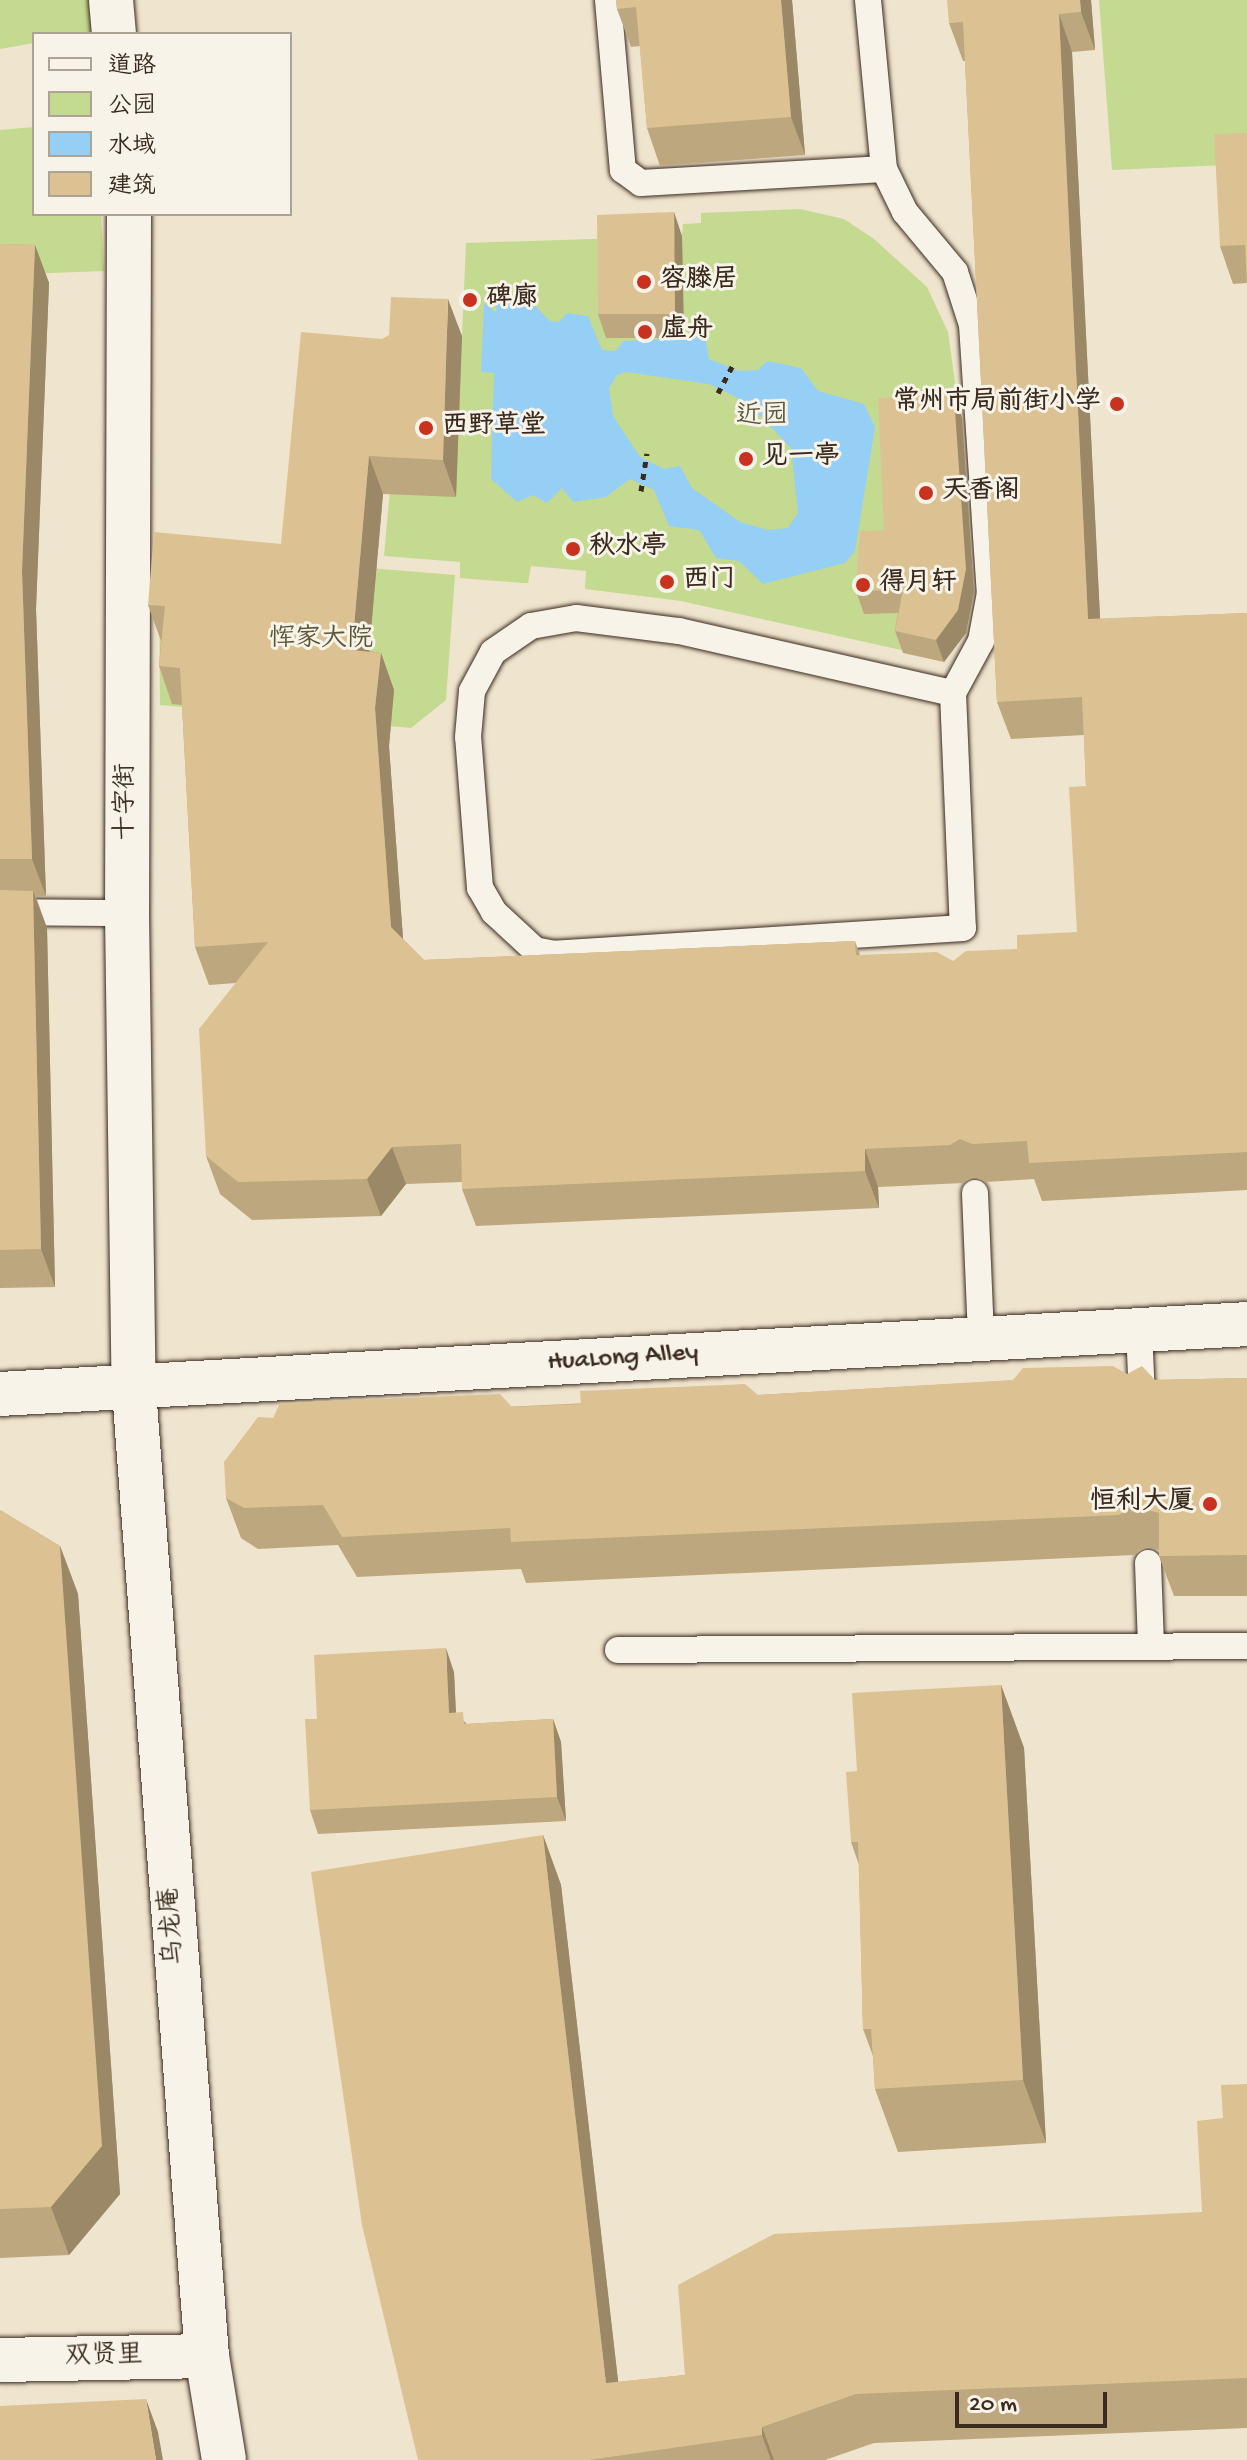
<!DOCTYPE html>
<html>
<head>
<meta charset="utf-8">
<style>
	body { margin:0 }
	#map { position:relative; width:1247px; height:2460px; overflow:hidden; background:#efe4ce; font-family:"Gochi Hand","LXGW WenKai TC",sans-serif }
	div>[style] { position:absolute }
	.green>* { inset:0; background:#c4da90 }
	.water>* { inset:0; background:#95cff5 }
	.path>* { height:5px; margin-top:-2.5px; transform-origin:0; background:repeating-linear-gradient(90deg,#3b2a1e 0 6px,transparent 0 12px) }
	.roads { filter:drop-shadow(0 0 2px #3b2a1e) drop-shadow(0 0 2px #3b2a1e) }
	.lane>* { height:26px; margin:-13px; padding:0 13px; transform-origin:13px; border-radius:13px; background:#f7f3e8 }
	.street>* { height:44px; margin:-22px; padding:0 22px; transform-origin:22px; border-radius:22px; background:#f7f3e8 }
	.secondary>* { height:44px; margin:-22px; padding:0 22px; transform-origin:22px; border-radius:22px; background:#f7f3e8 }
	.wall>* { inset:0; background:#bda77e }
	.shaded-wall>* { inset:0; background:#9a8866 }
	.building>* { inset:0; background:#dcc292 }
	.dots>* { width:22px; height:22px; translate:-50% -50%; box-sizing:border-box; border:4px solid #f7f3e8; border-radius:50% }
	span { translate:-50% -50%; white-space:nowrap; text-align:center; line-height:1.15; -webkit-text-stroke:6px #f7f3e8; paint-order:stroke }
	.poi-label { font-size:26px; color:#3b2a1e; font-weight:700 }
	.left { translate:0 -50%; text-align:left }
	.right { translate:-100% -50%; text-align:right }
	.park-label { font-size:26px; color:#5d563a }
	.street-label { font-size:26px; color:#3b2a1e }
	.legend { position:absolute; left:32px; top:32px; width:260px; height:184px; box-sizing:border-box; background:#f7f3e8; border:2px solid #aca397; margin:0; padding:10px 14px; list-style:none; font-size:24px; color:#3b2a1e }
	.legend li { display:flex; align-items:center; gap:16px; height:40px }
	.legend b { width:40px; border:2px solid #aca397 }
	.scale { position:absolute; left:955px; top:2392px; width:152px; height:36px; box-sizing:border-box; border:4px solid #3b2a1e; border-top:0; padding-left:10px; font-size:24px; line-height:28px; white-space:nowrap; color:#3b2a1e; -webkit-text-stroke:6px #f7f3e8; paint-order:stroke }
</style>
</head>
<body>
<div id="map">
	<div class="green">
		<div style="clip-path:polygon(0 0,89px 0,96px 33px,34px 34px,34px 43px,0 49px)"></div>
		<div style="clip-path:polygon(1099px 0,1247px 0,1247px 164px,1112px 170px)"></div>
		<div style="clip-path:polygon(34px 127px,34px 214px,101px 214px,104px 271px,0 275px,0 130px)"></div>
		<div style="clip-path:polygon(800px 209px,844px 219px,874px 239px,927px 287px,948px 332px,960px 418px,946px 660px,681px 601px,585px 589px,586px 571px,531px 566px,528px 583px,522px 583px,460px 578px,460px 562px,384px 556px,404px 335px,462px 336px,466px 243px,682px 236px,683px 224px,701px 223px,701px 213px)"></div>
		<div style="clip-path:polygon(296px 562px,455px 575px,446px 700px,411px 728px,160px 705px,159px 570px)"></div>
	</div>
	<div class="water">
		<div style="clip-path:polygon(evenodd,497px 296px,530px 301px,550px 321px,559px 322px,567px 313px,588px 316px,602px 350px,615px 351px,624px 341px,705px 337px,709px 359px,739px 371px,758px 370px,767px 361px,801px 368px,818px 391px,864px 404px,875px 427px,855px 551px,845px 563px,763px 584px,739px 561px,716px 558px,699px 530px,669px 526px,654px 490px,630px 479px,606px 497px,573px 502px,562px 488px,547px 503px,533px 495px,517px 502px,491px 479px,494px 373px,481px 372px,484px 303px,496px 312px,497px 296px,626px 372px,709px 384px,748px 403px,791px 448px,798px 513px,788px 528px,767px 530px,740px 522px,692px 488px,680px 466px,664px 469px,640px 457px,613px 416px,609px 388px,617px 375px,626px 372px)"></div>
	</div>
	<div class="path">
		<div style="left:718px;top:393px;width:34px;rotate:-62deg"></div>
		<div style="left:641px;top:491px;width:38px;rotate:-81deg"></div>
	</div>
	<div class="roads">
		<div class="lane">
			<div style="left:608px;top:0;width:171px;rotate:85deg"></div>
			<div style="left:623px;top:170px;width:22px;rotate:36deg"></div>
			<div style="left:641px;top:183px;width:243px;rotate:-3.3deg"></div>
			<div style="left:868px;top:0;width:170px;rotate:84.6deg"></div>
			<div style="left:884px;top:169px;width:48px;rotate:64deg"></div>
			<div style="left:905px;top:212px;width:78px;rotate:50.2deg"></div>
			<div style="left:955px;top:272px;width:56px;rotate:72.2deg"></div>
			<div style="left:972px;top:325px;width:269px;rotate:86.2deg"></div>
			<div style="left:990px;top:593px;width:49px;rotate:100.6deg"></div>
			<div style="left:981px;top:641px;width:59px;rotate:118.3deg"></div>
			<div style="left:953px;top:693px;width:235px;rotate:87.6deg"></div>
			<div style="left:963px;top:928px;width:409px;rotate:176.4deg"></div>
			<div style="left:555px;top:954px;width:20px;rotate:-169deg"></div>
			<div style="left:535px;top:950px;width:56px;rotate:-137.2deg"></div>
			<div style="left:494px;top:912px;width:28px;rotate:-120deg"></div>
			<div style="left:480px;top:888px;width:151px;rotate:-94.5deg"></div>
			<div style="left:468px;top:737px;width:46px;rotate:-85deg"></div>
			<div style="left:472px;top:691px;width:44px;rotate:-61.7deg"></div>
			<div style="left:493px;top:652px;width:46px;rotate:-34.4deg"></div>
			<div style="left:531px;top:626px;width:46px;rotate:-10.1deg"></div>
			<div style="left:576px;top:618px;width:104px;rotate:7.2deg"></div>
			<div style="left:679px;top:631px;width:281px;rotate:12.8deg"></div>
			<div style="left:0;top:912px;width:127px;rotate:0.5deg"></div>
			<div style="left:975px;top:1193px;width:144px;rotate:87.6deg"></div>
			<div style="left:1139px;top:1329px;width:70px;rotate:87.5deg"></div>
			<div style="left:1148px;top:1563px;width:83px;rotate:87.9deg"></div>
			<div style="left:618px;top:1650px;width:629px;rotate:-0.36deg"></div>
		</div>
		<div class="street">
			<div style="left:111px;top:0;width:34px;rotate:85deg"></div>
			<div style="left:129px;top:214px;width:699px;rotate:90.16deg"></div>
			<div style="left:127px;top:913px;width:477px;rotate:89.2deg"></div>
			<div style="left:134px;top:1390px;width:969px;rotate:85.68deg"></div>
			<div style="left:207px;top:2356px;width:105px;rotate:80.7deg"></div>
			<div style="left:0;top:2360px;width:207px;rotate:-1.1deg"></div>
		</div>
		<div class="secondary">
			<div style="left:0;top:1394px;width:1249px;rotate:-3.21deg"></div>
		</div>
	</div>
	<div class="wall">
		<div style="clip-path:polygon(616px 0,792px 0,805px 155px,660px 166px,647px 128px,640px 46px,631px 47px,617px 9px)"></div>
		<div style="clip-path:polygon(1091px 0,1095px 50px,1072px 52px,1100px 619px,1247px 613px,1247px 1190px,1042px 1201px,1034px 1179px,986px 1182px,974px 1177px,963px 1183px,878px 1187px,879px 1208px,476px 1226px,462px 1189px,462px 1182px,406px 1184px,381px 1216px,252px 1220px,220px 1194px,206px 1156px,236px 983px,209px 985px,195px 947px,182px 705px,172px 704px,159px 666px,161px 641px,148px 605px,281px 544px,382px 339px,462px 336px,456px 497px,383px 494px,369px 651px,381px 653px,394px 690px,389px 746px,403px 939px,424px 960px,855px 941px,860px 955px,953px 961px,1017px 949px,1077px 932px,1086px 786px,1084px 735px,1011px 739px,997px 702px,965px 61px,963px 61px,949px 23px)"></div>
		<div style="clip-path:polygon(1247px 133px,1247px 283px,1233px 284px,1220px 246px)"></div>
		<div style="clip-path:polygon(682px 236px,684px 338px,606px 338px,598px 314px)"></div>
		<div style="clip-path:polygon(0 244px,35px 245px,49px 283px,36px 609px,46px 896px,36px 897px,47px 928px,55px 1287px,0 1288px)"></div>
		<div style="clip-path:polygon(954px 396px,962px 418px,974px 592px,966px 633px,944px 662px,903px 653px,895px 631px,898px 613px,864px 614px,856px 591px)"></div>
		<div style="clip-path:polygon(1127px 1374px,1155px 1380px,1247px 1378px,1247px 1596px,1174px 1596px,1159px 1556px,1159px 1550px,1148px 1547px,1134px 1555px,526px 1583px,521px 1569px,357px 1577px,338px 1545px,258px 1549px,241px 1538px,226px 1498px,273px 1418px,758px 1395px)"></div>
		<div style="clip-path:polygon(0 1510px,60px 1546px,78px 1594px,120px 2194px,69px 2255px,0 2258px)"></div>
		<div style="clip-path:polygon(454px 1672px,456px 1713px,467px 1724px,553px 1719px,561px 1742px,566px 1821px,318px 1834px,310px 1810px,317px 1719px)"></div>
		<div style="clip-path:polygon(1001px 1685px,1024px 1748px,1046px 2143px,898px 2152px,875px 2089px,873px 2056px,863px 2029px,859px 1865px,851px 1842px,857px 1771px)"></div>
		<div style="clip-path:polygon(543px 1835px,561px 1885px,618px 2382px,685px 2375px,1202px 2212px,1223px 2118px,1247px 2084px,1247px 2428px,874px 2443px,825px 2460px,418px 2460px)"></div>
	</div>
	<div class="shaded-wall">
		<div style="clip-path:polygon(781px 0,792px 0,805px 155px,791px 117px)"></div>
		<div style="clip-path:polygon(1080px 0,1091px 0,1095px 50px,1081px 12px)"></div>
		<div style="clip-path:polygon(1059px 14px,1072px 52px,1102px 657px,1088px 619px)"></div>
		<div style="clip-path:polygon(674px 212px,682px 236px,684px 338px,675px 314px)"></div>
		<div style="clip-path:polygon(35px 245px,49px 283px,36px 609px,46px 896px,32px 859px,22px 571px)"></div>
		<div style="clip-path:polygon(448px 299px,462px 336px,456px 497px,443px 460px)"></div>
		<div style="clip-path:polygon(954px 396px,962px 418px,974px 592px,966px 633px,944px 662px,936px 640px)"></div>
		<div style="clip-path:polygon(369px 456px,383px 494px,366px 687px,352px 650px)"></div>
		<div style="clip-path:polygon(381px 653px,394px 690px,389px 746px,405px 965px,391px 927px,375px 708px)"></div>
		<div style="clip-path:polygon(33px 891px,47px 928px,55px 1287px,41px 1249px)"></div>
		<div style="clip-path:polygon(392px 1147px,406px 1184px,381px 1216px,367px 1179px)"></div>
		<div style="clip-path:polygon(865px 1149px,878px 1187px,879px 1208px,865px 1171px)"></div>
		<div style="clip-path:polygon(60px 1546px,78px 1594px,120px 2194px,69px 2255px,51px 2207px)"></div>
		<div style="clip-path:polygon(446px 1648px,454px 1672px,457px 1737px,449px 1713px)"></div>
		<div style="clip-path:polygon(1001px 1685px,1024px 1748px,1046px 2143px,1023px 2080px)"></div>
		<div style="clip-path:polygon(553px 1719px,561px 1742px,566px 1821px,557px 1797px)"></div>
		<div style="clip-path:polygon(543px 1835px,561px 1885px,624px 2432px,606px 2383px)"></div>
		<div style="clip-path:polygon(146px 2399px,158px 2432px,163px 2460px,156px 2460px)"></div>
		<div style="clip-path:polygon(762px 2427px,774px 2460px,771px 2460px,762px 2435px)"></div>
	</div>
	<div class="building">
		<div style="clip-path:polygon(616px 0,781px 0,791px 117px,647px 128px,636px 7px,617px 9px)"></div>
		<div style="clip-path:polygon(947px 0,1080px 0,1081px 12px,1059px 14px,1088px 619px,1247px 613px,1247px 1152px,1029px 1163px,1027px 1141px,972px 1144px,960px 1139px,950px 1145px,865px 1149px,865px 1171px,462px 1189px,461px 1144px,392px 1147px,367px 1179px,238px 1182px,206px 1156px,199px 1029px,268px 942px,195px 947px,180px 668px,159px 666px,165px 606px,148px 605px,154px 532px,281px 544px,301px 332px,382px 339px,389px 335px,391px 297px,448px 299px,443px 460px,369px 456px,352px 650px,381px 653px,375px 708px,391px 927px,424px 960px,855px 941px,856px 955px,937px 952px,953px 961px,966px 951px,1017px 949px,1017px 935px,1077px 932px,1069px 787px,1086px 786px,1082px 697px,997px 702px,963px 22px,949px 23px)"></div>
		<div style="clip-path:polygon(1247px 133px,1247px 287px,1245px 245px,1220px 246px,1214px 134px)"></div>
		<div style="clip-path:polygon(674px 212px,675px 314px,598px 314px,597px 215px)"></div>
		<div style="clip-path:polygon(0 244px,35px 245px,22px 571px,32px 859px,0 859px)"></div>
		<div style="clip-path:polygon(954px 396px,966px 569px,958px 610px,936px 640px,895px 631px,903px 590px,856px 591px,860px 531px,884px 530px,878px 398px)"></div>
		<div style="clip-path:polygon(0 890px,33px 891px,41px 1249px,0 1250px)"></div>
		<div style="clip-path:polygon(1113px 1366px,1127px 1374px,1142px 1366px,1155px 1380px,1247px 1378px,1247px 1555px,1159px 1556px,1159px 1513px,1133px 1506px,1119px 1515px,511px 1542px,510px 1528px,342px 1537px,323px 1505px,244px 1508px,226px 1498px,224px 1462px,258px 1417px,273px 1418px,280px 1403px,500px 1394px,512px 1407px,581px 1404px,580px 1391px,745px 1384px,758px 1395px,1013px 1380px,1023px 1368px)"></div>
		<div style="clip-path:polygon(0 1510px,60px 1546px,102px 2146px,51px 2207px,0 2209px)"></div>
		<div style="clip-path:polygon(446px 1648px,449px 1713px,463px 1712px,464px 1724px,553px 1719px,557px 1797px,310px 1810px,305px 1719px,317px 1719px,314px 1655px)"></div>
		<div style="clip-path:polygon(1001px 1685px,1023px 2080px,875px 2089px,871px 2029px,863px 2029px,858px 1842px,851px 1842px,846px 1772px,857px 1771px,852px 1693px)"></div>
		<div style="clip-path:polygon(543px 1835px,606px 2383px,685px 2375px,678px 2285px,774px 2234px,1202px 2212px,1197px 2121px,1223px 2118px,1221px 2085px,1247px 2084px,1247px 2378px,856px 2394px,762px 2427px,762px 2435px,589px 2460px,418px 2460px,362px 2225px,311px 1872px)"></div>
		<div style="clip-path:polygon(146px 2399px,156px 2460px,0 2460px,0 2406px)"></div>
	</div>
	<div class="dots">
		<div style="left:644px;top:282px;background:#c8321e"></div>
		<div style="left:470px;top:300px;background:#c8321e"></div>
		<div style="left:645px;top:332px;background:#c8321e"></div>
		<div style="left:1117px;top:404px;background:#c8321e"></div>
		<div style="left:426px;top:428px;background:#c8321e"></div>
		<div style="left:746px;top:459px;background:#c8321e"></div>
		<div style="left:926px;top:493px;background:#c8321e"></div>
		<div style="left:573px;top:549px;background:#c8321e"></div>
		<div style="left:667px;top:582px;background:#c8321e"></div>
		<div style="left:863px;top:585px;background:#c8321e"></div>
		<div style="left:1210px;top:1504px;background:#c8321e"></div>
	</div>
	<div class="poi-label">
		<span class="left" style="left:660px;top:282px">容滕居</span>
		<span class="left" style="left:486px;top:300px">碑廊</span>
		<span class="left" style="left:661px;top:332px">虚舟</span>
		<span class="right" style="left:1101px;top:404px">常州市局前街小学</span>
		<span class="left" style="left:442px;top:428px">西野草堂</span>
		<span class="left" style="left:762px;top:459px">见一亭</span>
		<span class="left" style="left:942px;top:493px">天香阁</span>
		<span class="left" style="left:589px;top:549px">秋水亭</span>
		<span class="left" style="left:683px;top:582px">西门</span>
		<span class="left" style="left:879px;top:585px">得月轩</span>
		<span class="right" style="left:1194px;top:1504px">恒利大厦</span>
	</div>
	<div class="park-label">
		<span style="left:762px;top:418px">近园</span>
		<span style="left:321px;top:641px">恽家大院</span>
	</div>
	<div class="street-label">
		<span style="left:128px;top:802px;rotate:-90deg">十字街</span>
		<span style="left:623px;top:1359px;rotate:-4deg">HuaLong Alley</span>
		<span style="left:174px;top:1926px;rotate:-94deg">乌龙庵</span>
		<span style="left:104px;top:2358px;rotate:-1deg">双贤里</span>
	</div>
	<ul class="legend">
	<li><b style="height:10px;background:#f7f3e8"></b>道路</li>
	<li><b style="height:22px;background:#c4da90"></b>公园</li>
	<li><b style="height:22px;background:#95cff5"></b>水域</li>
	<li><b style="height:22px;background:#dcc292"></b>建筑</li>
	</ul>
	<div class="scale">20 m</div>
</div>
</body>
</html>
